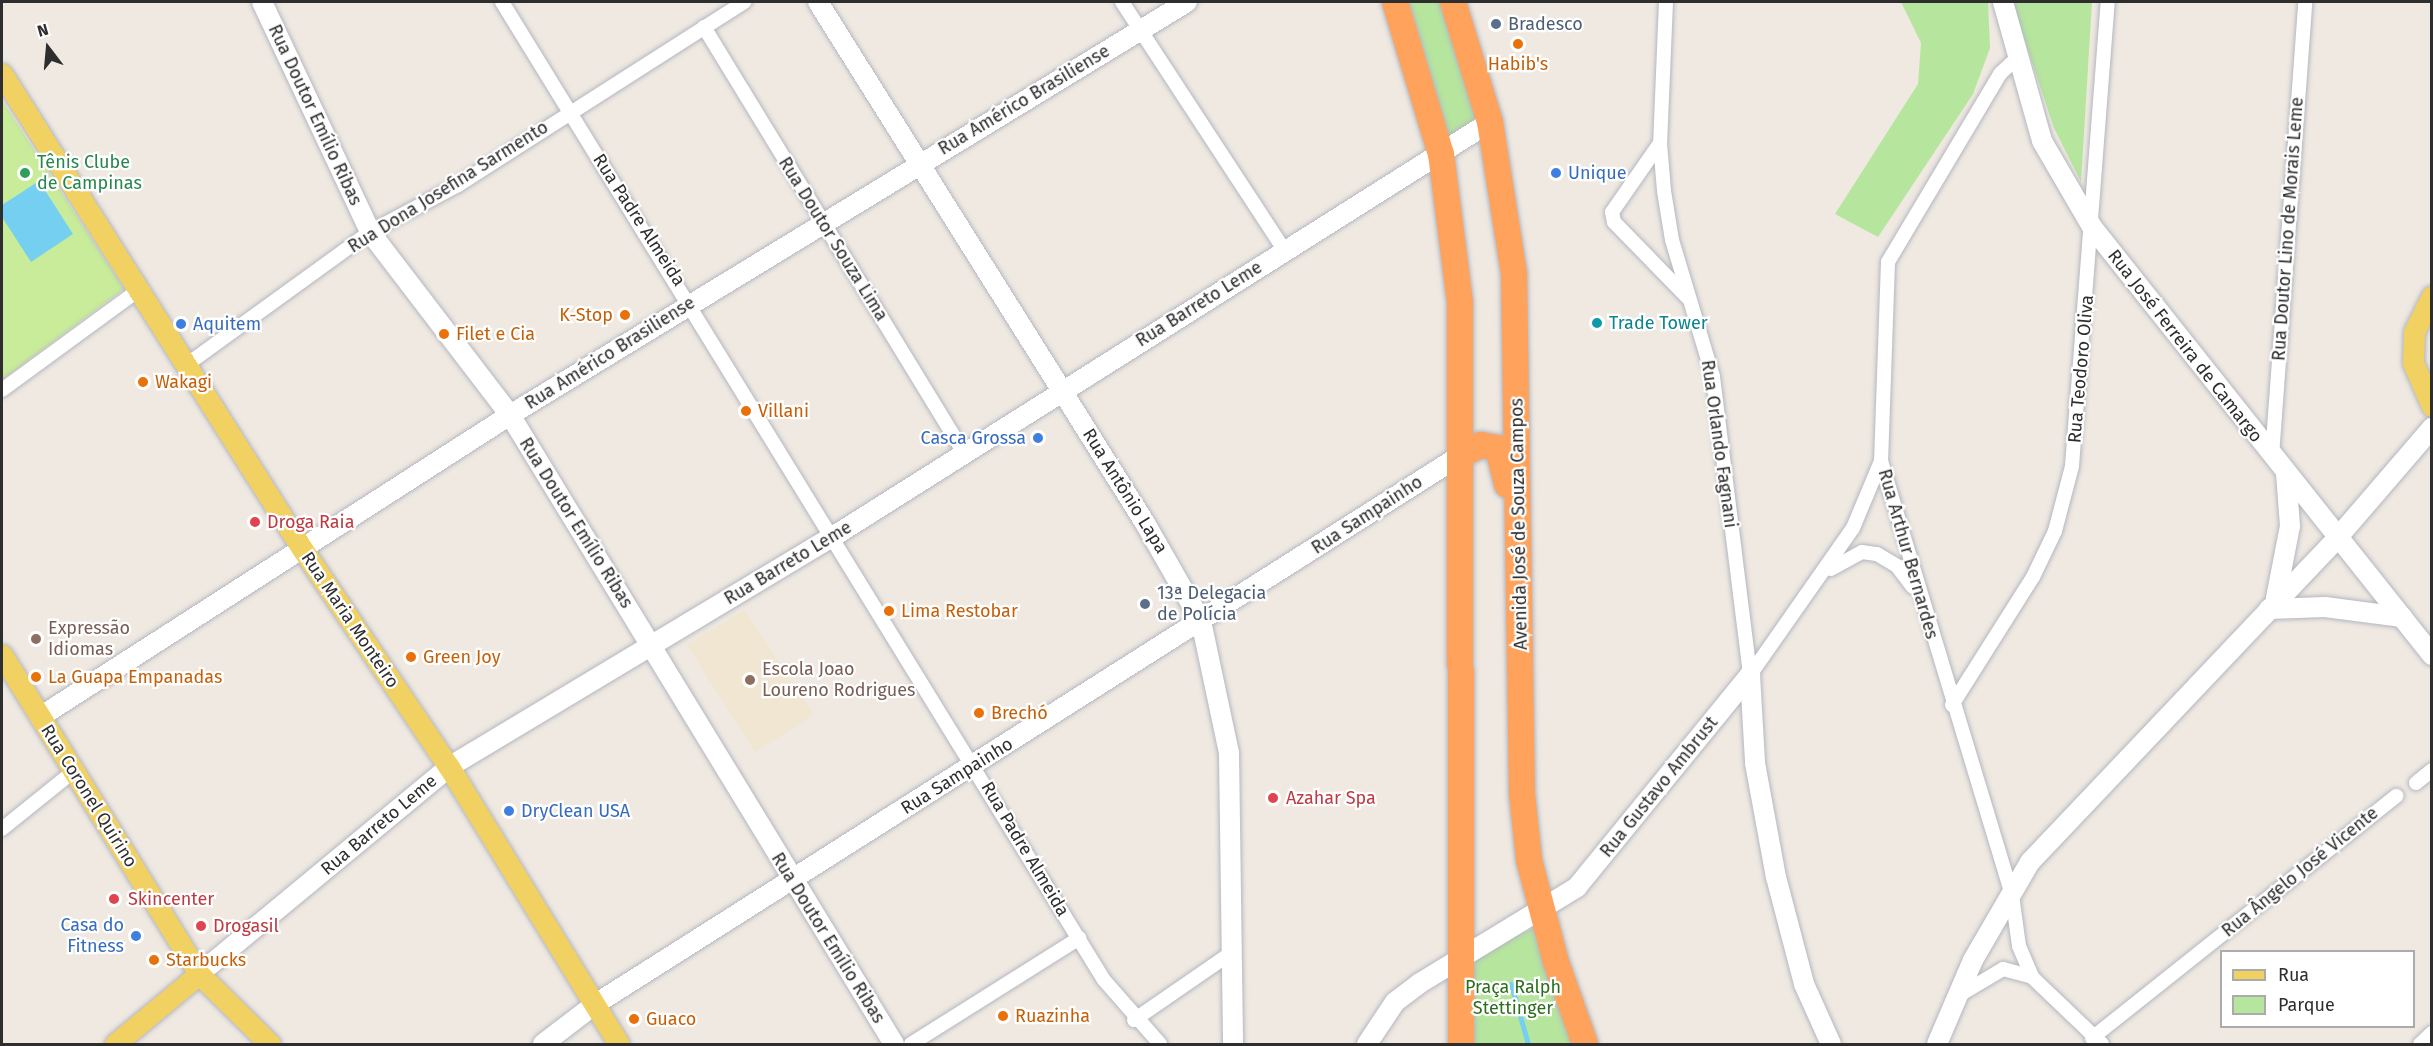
<!DOCTYPE html>
<html>
<head>
<meta charset="utf-8">
<style>
	body { margin:0 }
	#map { position:relative; width:2433px; height:1046px; overflow:hidden; background:#efe9e1; font-family:"Fira Sans",sans-serif }
	div>[style] { position:absolute }
	.education>* { inset:0; background:#f0e6d1 }
	.green>* { inset:0; background:#b6e59e }
	.pitch>* { inset:0; background:#c9ec9a }
	.water>* { inset:0; background:#75cff0 }
	.stream>* { height:5px; margin:-2.5px; padding:0 2.5px; transform-origin:2.5px; border-radius:2.5px; background:#75cff0 }
	.roads { filter:drop-shadow(0 0 2px #b4b7c1) drop-shadow(0 0 2px #b4b7c1) }
	.street>* { height:14px; margin:-7px; padding:0 7px; transform-origin:7px; border-radius:7px; background:#fff }
	.secondary>* { height:20px; margin:-10px; padding:0 10px; transform-origin:10px; border-radius:10px; background:#fff }
	.primary>* { height:21px; margin:-10.5px; padding:0 10.5px; transform-origin:10.5px; border-radius:10.5px; background:#f2d163 }
	.highway>* { height:26px; margin:-13px; padding:0 13px; transform-origin:13px; border-radius:13px; background:#ffa35c }
	.dots>* { width:16px; height:16px; translate:-50% -50%; box-sizing:border-box; border:3px solid #fff; border-radius:50% }
	span { translate:-50% -50%; white-space:nowrap; text-align:center; line-height:1.15; -webkit-text-stroke:4.5px #fff; paint-order:stroke }
	.service-label { font-size:18px; color:#4e5e75 }
	.left { translate:0 -50%; text-align:left }
	.food-label { font-size:18px; color:#c56008 }
	.right { translate:-100% -50%; text-align:right }
	.street-label { font-size:18px; color:#2e2e2e }
	.leisure-label { font-size:18px; color:#27864d }
	.shop-label { font-size:18px; color:#366cbe }
	.culture-label { font-size:18px; color:#0d838f }
	.health-label { font-size:18px; color:#be3a42 }
	.education-label { font-size:18px; color:#785e54 }
	.park-label { font-size:18px; color:#2c6e1b }
	.frame { position:absolute; inset:0; border:3px solid #2e2e2e; pointer-events:none }
	.legend { position:absolute; left:2220px; top:950px; width:195px; height:78px; box-sizing:border-box; background:#fff; border:2px solid #ababab; margin:0; padding:8px 10px; list-style:none; font-size:18px; color:#2e2e2e }
	.legend li { display:flex; align-items:center; gap:12px; height:30px }
	.legend b { width:30px; border:2px solid #ababab }
	.north { position:absolute; left:18px; top:18px; width:60px; height:60px; -webkit-text-stroke:4px #fff; paint-order:stroke; rotate:344deg; font-size:16px; font-weight:700; line-height:24px; text-align:center; color:#2e2e2e }
	.north::after { content:''; display:block; margin:auto; width:21px; height:27px; background:#2e2e2e; clip-path:polygon(50% 0,100% 100%,50% 72%,0 100%) }
</style>
</head>
<body>
<div id="map">
	<div class="education">
		<div style="clip-path:polygon(744px 610px,814px 715px,755px 752px,687px 645px)"></div>
	</div>
	<div class="green">
		<div style="clip-path:polygon(1402px 2px,1444px 2px,1482px 120px,1446px 141px)"></div>
		<div style="clip-path:polygon(1901px 2px,1988px 2px,1990px 48px,1973px 94px,1878px 237px,1835px 214px,1918px 84px,1921px 43px)"></div>
		<div style="clip-path:polygon(2012px 2px,2092px 2px,2081px 182px,2054px 128px)"></div>
		<div style="clip-path:polygon(1534px 928px,1574px 1044px,1472px 1044px,1468px 957px)"></div>
	</div>
	<div class="pitch">
		<div style="clip-path:polygon(2px 100px,124px 289px,2px 380px)"></div>
	</div>
	<div class="water">
		<div style="clip-path:polygon(39px 181px,73px 234px,31px 262px,2px 217px,2px 205px)"></div>
	</div>
	<div class="stream">
		<div style="left:1511px;top:984px;width:62px;rotate:74.2deg"></div>
	</div>
	<div class="roads">
		<div class="street">
			<div style="left:502px;top:2px;width:1148px;rotate:58.39deg"></div>
			<div style="left:1104px;top:980px;width:85px;rotate:48.8deg"></div>
			<div style="left:1122px;top:2px;width:298px;rotate:56.8deg"></div>
			<div style="left:1666px;top:2px;width:141px;rotate:92.4deg"></div>
			<div style="left:1660px;top:143px;width:48px;rotate:85.2deg"></div>
			<div style="left:1664px;top:191px;width:50px;rotate:80.7deg"></div>
			<div style="left:1672px;top:240px;width:143px;rotate:73.3deg"></div>
			<div style="left:1713px;top:377px;width:300px;rotate:82.9deg"></div>
			<div style="left:704px;top:27px;width:497px;rotate:58.6deg"></div>
			<div style="left:2017px;top:58px;width:23px;rotate:137deg"></div>
			<div style="left:2000px;top:74px;width:219px;rotate:120.8deg"></div>
			<div style="left:1888px;top:262px;width:199px;rotate:92deg"></div>
			<div style="left:1881px;top:461px;width:453px;rotate:73.2deg"></div>
			<div style="left:2012px;top:895px;width:51px;rotate:82.2deg"></div>
			<div style="left:2019px;top:946px;width:34px;rotate:67deg"></div>
			<div style="left:2032px;top:977px;width:97px;rotate:43.7deg"></div>
			<div style="left:1660px;top:143px;width:84px;rotate:124.8deg"></div>
			<div style="left:1612px;top:212px;width:10px;rotate:79deg"></div>
			<div style="left:1614px;top:222px;width:106px;rotate:45.8deg"></div>
			<div style="left:189px;top:363px;width:223px;rotate:-35.9deg"></div>
			<div style="left:370px;top:232px;width:100px;rotate:-28.1deg"></div>
			<div style="left:458px;top:185px;width:340px;rotate:-32.6deg"></div>
			<div style="left:2px;top:390px;width:171px;rotate:-36.2deg"></div>
			<div style="left:2272px;top:456px;width:455px;rotate:-85.8deg"></div>
			<div style="left:1831px;top:569px;width:35px;rotate:-29deg"></div>
			<div style="left:1862px;top:552px;width:15px;rotate:8deg"></div>
			<div style="left:1877px;top:554px;width:23px;rotate:31deg"></div>
			<div style="left:1897px;top:566px;width:26px;rotate:53deg"></div>
			<div style="left:1750px;top:675px;width:179px;rotate:-55deg"></div>
			<div style="left:1853px;top:528px;width:73px;rotate:-67.3deg"></div>
			<div style="left:1952px;top:705px;width:151px;rotate:-57.7deg"></div>
			<div style="left:2033px;top:577px;width:51px;rotate:-64.4deg"></div>
			<div style="left:2055px;top:531px;width:67px;rotate:-75.3deg"></div>
			<div style="left:2072px;top:466px;width:465px;rotate:-85.6deg"></div>
			<div style="left:2416px;top:783px;width:21px;rotate:-39deg"></div>
			<div style="left:2px;top:829px;width:92px;rotate:-38.9deg"></div>
			<div style="left:1961px;top:994px;width:49px;rotate:-30.8deg"></div>
			<div style="left:2003px;top:969px;width:30px;rotate:15deg"></div>
			<div style="left:1134px;top:1020px;width:118px;rotate:-34.6deg"></div>
			<div style="left:2092px;top:1038px;width:389px;rotate:-38.5deg"></div>
			<div style="left:911px;top:1044px;width:199px;rotate:-32.2deg"></div>
			<div style="left:2420px;top:1044px;width:16px;rotate:-43deg"></div>
		</div>
		<div class="secondary">
			<div style="left:262px;top:2px;width:254px;rotate:64.8deg"></div>
			<div style="left:370px;top:232px;width:230px;rotate:52.6deg"></div>
			<div style="left:510px;top:415px;width:737px;rotate:58.6deg"></div>
			<div style="left:818px;top:2px;width:615px;rotate:57.89deg"></div>
			<div style="left:1145px;top:523px;width:113px;rotate:60.3deg"></div>
			<div style="left:1201px;top:621px;width:135px;rotate:78deg"></div>
			<div style="left:1229px;top:753px;width:291px;rotate:89.2deg"></div>
			<div style="left:2003px;top:2px;width:144px;rotate:74.3deg"></div>
			<div style="left:2042px;top:141px;width:99px;rotate:59.8deg"></div>
			<div style="left:2092px;top:227px;width:547px;rotate:51.54deg"></div>
			<div style="left:2276px;top:598px;width:73px;rotate:-79deg"></div>
			<div style="left:2290px;top:526px;width:53px;rotate:-94.3deg"></div>
			<div style="left:2269px;top:609px;width:56px;rotate:-2deg"></div>
			<div style="left:2325px;top:607px;width:78px;rotate:7.4deg"></div>
			<div style="left:1750px;top:675px;width:88px;rotate:86.7deg"></div>
			<div style="left:1755px;top:763px;width:116px;rotate:79.6deg"></div>
			<div style="left:1776px;top:877px;width:111px;rotate:75.3deg"></div>
			<div style="left:1804px;top:984px;width:66px;rotate:65.8deg"></div>
			<div style="left:40px;top:717px;width:559px;rotate:-32.72deg"></div>
			<div style="left:510px;top:415px;width:793px;rotate:-31.39deg"></div>
			<div style="left:199px;top:974px;width:325px;rotate:-39.6deg"></div>
			<div style="left:449px;top:767px;width:449px;rotate:-31deg"></div>
			<div style="left:834px;top:536px;width:776px;rotate:-32.26deg"></div>
			<div style="left:543px;top:1044px;width:64px;rotate:-37.4deg"></div>
			<div style="left:594px;top:1005px;width:1030px;rotate:-32.39deg"></div>
			<div style="left:1367px;top:1044px;width:50px;rotate:-56.3deg"></div>
			<div style="left:1395px;top:1002px;width:31px;rotate:-37deg"></div>
			<div style="left:1420px;top:983px;width:184px;rotate:-31.4deg"></div>
			<div style="left:1577px;top:887px;width:274px;rotate:-50.8deg"></div>
			<div style="left:1937px;top:1044px;width:91px;rotate:-66.8deg"></div>
			<div style="left:1973px;top:960px;width:113px;rotate:-59.8deg"></div>
			<div style="left:2030px;top:862px;width:449px;rotate:-46.5deg"></div>
			<div style="left:2339px;top:536px;width:143px;rotate:-49.3deg"></div>
		</div>
		<div class="primary">
			<div style="left:2px;top:74px;width:560px;rotate:57.7deg"></div>
			<div style="left:301px;top:547px;width:265px;rotate:56.1deg"></div>
			<div style="left:449px;top:767px;width:325px;rotate:58.5deg"></div>
			<div style="left:2432px;top:296px;width:40px;rotate:116.6deg"></div>
			<div style="left:2414px;top:332px;width:31px;rotate:92deg"></div>
			<div style="left:2413px;top:363px;width:47px;rotate:66.2deg"></div>
			<div style="left:2px;top:655px;width:375px;rotate:58.3deg"></div>
			<div style="left:199px;top:974px;width:100px;rotate:44.6deg"></div>
			<div style="left:115px;top:1044px;width:109px;rotate:-39.8deg"></div>
		</div>
		<div class="highway">
			<div style="left:1395px;top:2px;width:159px;rotate:73.2deg"></div>
			<div style="left:1441px;top:154px;width:149px;rotate:82.7deg"></div>
			<div style="left:1460px;top:302px;width:742px;rotate:89.92deg"></div>
			<div style="left:1453px;top:2px;width:126px;rotate:72.9deg"></div>
			<div style="left:1490px;top:122px;width:153px;rotate:81deg"></div>
			<div style="left:1514px;top:273px;width:521px;rotate:89.12deg"></div>
			<div style="left:1522px;top:794px;width:66px;rotate:83.9deg"></div>
			<div style="left:1529px;top:860px;width:106px;rotate:75.2deg"></div>
			<div style="left:1556px;top:962px;width:87px;rotate:70.5deg"></div>
			<div style="left:1464px;top:453px;width:19px;rotate:-25deg"></div>
			<div style="left:1481px;top:445px;width:17px;rotate:10deg"></div>
			<div style="left:1498px;top:448px;width:38px;rotate:76deg"></div>
		</div>
	</div>
	<div class="dots">
		<div style="left:1496px;top:24px;background:#5c6f8a"></div>
		<div style="left:1518px;top:44px;background:#e8710a"></div>
		<div style="left:25px;top:173px;background:#2e9e5b"></div>
		<div style="left:1556px;top:173px;background:#3f7fe0"></div>
		<div style="left:625px;top:315px;background:#e8710a"></div>
		<div style="left:1597px;top:323px;background:#0f9aa8"></div>
		<div style="left:181px;top:324px;background:#3f7fe0"></div>
		<div style="left:444px;top:334px;background:#e8710a"></div>
		<div style="left:143px;top:382px;background:#e8710a"></div>
		<div style="left:746px;top:411px;background:#e8710a"></div>
		<div style="left:1038px;top:438px;background:#3f7fe0"></div>
		<div style="left:255px;top:522px;background:#e0444e"></div>
		<div style="left:1145px;top:604px;background:#5c6f8a"></div>
		<div style="left:889px;top:611px;background:#e8710a"></div>
		<div style="left:36px;top:639px;background:#8d6e63"></div>
		<div style="left:411px;top:657px;background:#e8710a"></div>
		<div style="left:36px;top:677px;background:#e8710a"></div>
		<div style="left:750px;top:680px;background:#8d6e63"></div>
		<div style="left:979px;top:713px;background:#e8710a"></div>
		<div style="left:1273px;top:798px;background:#e0444e"></div>
		<div style="left:509px;top:811px;background:#3f7fe0"></div>
		<div style="left:114px;top:899px;background:#e0444e"></div>
		<div style="left:201px;top:926px;background:#e0444e"></div>
		<div style="left:136px;top:936px;background:#3f7fe0"></div>
		<div style="left:154px;top:960px;background:#e8710a"></div>
		<div style="left:1003px;top:1016px;background:#e8710a"></div>
		<div style="left:634px;top:1019px;background:#e8710a"></div>
	</div>
	<div class="service-label">
		<span class="left" style="left:1508px;top:24px">Bradesco</span>
		<span class="left" style="left:1157px;top:604px">13ª Delegacia<br>de Polícia</span>
	</div>
	<div class="food-label">
		<span style="left:1518px;top:64px">Habib's</span>
		<span class="right" style="left:613px;top:315px">K-Stop</span>
		<span class="left" style="left:456px;top:334px">Filet e Cia</span>
		<span class="left" style="left:155px;top:382px">Wakagi</span>
		<span class="left" style="left:758px;top:411px">Villani</span>
		<span class="left" style="left:901px;top:611px">Lima Restobar</span>
		<span class="left" style="left:423px;top:657px">Green Joy</span>
		<span class="left" style="left:48px;top:677px">La Guapa Empanadas</span>
		<span class="left" style="left:991px;top:713px">Brechó</span>
		<span class="left" style="left:166px;top:960px">Starbucks</span>
		<span class="left" style="left:1015px;top:1016px">Ruazinha</span>
		<span class="left" style="left:646px;top:1019px">Guaco</span>
	</div>
	<div class="street-label">
		<span style="left:1024px;top:100px;rotate:-31deg">Rua Américo Brasiliense</span>
		<span style="left:315px;top:115px;rotate:65deg">Rua Doutor Emílio Ribas</span>
		<span style="left:448px;top:187px;rotate:-32deg">Rua Dona Josefina Sarmento</span>
		<span style="left:639px;top:220px;rotate:57deg">Rua Padre Almeida</span>
		<span style="left:2288px;top:229px;rotate:-86deg">Rua Doutor Lino de Morais Leme</span>
		<span style="left:833px;top:239px;rotate:58deg">Rua Doutor Souza Lima</span>
		<span style="left:1199px;top:304px;rotate:-32deg">Rua Barreto Leme</span>
		<span style="left:2185px;top:346px;rotate:52deg">Rua José Ferreira de Camargo</span>
		<span style="left:610px;top:353px;rotate:-32deg">Rua Américo Brasiliense</span>
		<span style="left:2081px;top:369px;rotate:-85deg">Rua Teodoro Oliva</span>
		<span style="left:1719px;top:444px;rotate:82deg">Rua Orlando Fagnani</span>
		<span style="left:1125px;top:491px;rotate:58deg">Rua Antônio Lapa</span>
		<span style="left:1367px;top:515px;rotate:-33deg">Rua Sampainho</span>
		<span style="left:576px;top:523px;rotate:58deg">Rua Doutor Emílio Ribas</span>
		<span style="left:1519px;top:524px;rotate:-91deg">Avenida José de Souza Campos</span>
		<span style="left:1908px;top:554px;rotate:74deg">Rua Arthur Bernardes</span>
		<span style="left:788px;top:563px;rotate:-31deg">Rua Barreto Leme</span>
		<span style="left:350px;top:620px;rotate:56deg">Rua Maria Monteiro</span>
		<span style="left:957px;top:776px;rotate:-32deg">Rua Sampainho</span>
		<span style="left:1659px;top:787px;rotate:-51deg">Rua Gustavo Ambrust</span>
		<span style="left:89px;top:796px;rotate:58deg">Rua Coronel Quirino</span>
		<span style="left:379px;top:825px;rotate:-40deg">Rua Barreto Leme</span>
		<span style="left:1025px;top:849px;rotate:59deg">Rua Padre Almeida</span>
		<span style="left:2300px;top:872px;rotate:-39deg">Rua Ângelo José Vicente</span>
		<span style="left:828px;top:938px;rotate:58deg">Rua Doutor Emílio Ribas</span>
	</div>
	<div class="leisure-label">
		<span class="left" style="left:37px;top:173px">Tênis Clube<br>de Campinas</span>
	</div>
	<div class="shop-label">
		<span class="left" style="left:1568px;top:173px">Unique</span>
		<span class="left" style="left:193px;top:324px">Aquitem</span>
		<span class="right" style="left:1026px;top:438px">Casca Grossa</span>
		<span class="left" style="left:521px;top:811px">DryClean USA</span>
		<span class="right" style="left:124px;top:936px">Casa do<br>Fitness</span>
	</div>
	<div class="culture-label">
		<span class="left" style="left:1609px;top:323px">Trade Tower</span>
	</div>
	<div class="health-label">
		<span class="left" style="left:267px;top:522px">Droga Raia</span>
		<span class="left" style="left:1286px;top:798px">Azahar Spa</span>
		<span class="left" style="left:128px;top:899px">Skincenter</span>
		<span class="left" style="left:213px;top:926px">Drogasil</span>
	</div>
	<div class="education-label">
		<span class="left" style="left:48px;top:639px">Expressão<br>Idiomas</span>
		<span class="left" style="left:762px;top:680px">Escola Joao<br>Loureno Rodrigues</span>
	</div>
	<div class="park-label">
		<span style="left:1513px;top:998px">Praça Ralph<br>Stettinger</span>
	</div>
	<div class="frame"></div>
	<ul class="legend">
	<li><b style="height:8px;background:#f2d163"></b>Rua</li>
	<li><b style="height:16px;background:#b6e59e"></b>Parque</li>
	</ul>
	<div class="north">N</div>
</div>
</body>
</html>
